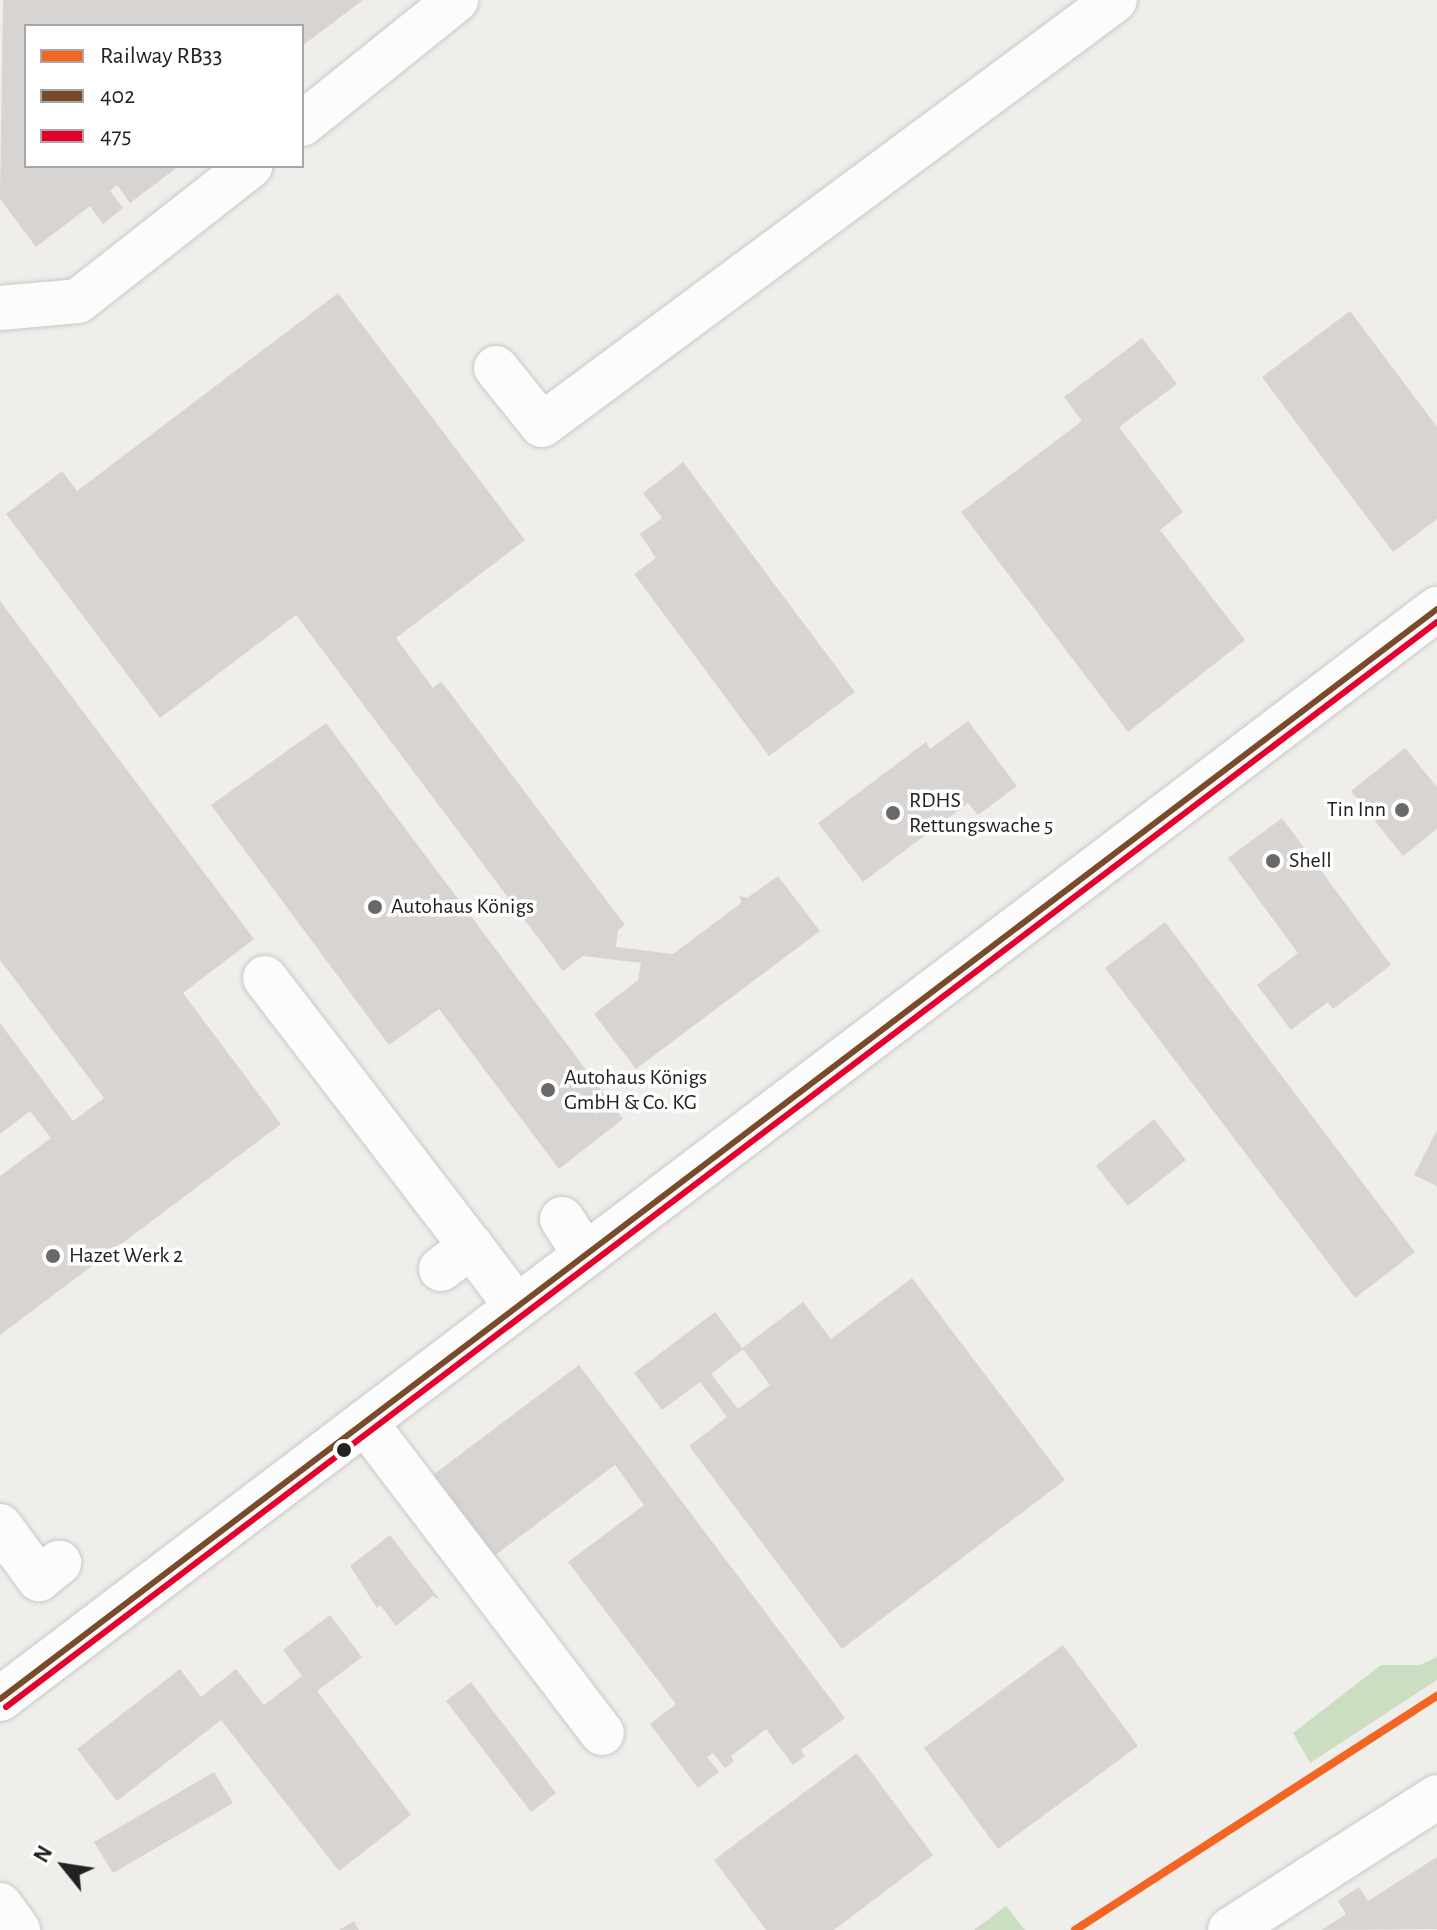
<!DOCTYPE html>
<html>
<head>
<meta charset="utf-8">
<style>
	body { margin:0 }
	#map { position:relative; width:1437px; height:1930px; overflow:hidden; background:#f0eeeb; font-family:"Alegreya Sans",sans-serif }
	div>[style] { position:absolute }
	.forest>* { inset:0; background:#cbdec1 }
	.building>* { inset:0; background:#d7d4d2 }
	.roads { filter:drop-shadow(0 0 2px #c9c8c7) drop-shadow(0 0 2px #c9c8c7) }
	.minor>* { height:44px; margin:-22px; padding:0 22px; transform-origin:22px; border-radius:22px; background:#fdfcfc }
	.bus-1>* { height:6px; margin:-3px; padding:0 3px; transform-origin:3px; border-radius:3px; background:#7a4b2a }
	.bus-2>* { height:6px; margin:-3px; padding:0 3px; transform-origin:3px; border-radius:3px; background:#e4002b }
	.rail-1>* { height:8px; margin:-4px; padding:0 4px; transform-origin:4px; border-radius:4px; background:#f26522 }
	.dots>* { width:22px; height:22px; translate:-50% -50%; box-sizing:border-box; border:4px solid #fff; border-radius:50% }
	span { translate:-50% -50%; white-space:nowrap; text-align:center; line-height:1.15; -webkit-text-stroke:7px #fff; paint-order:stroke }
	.poi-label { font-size:22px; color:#222 }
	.left { translate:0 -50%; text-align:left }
	.right { translate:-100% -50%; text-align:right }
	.legend { position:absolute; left:24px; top:24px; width:280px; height:144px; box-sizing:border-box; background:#fff; border:2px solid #a7a7a7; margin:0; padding:10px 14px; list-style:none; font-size:24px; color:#222 }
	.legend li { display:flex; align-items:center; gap:16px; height:40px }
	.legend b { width:40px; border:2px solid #a7a7a7 }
	.north { position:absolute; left:24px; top:1826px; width:80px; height:80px; -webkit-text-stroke:6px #fff; paint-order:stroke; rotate:300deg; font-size:22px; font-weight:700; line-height:32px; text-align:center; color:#222 }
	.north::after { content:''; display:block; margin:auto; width:28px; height:36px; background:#222; clip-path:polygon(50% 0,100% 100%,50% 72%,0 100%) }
</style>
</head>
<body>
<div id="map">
	<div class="forest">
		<div style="clip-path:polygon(1437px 1657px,1437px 1680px,1310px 1763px,1293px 1733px,1381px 1665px,1420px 1665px)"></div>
		<div style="clip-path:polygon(1006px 1906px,1025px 1930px,974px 1930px)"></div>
	</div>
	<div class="building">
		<div style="clip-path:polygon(3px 0,363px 0,302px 46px,302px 26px,26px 26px,26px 166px,179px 166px,130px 203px,117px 185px,110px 191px,123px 208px,103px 224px,90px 206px,36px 247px,0 199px)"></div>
		<div style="clip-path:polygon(338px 293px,525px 540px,396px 638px,433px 688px,441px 681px,625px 925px,618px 930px,616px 947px,673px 954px,741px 903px,740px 896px,747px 898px,778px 876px,820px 931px,636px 1069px,594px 1014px,638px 980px,641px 963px,583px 956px,563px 971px,296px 615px,160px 718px,6px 514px,62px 471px,77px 491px)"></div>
		<div style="clip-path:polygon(1350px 311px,1437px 427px,1437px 519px,1393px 552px,1262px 377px)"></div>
		<div style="clip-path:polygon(1142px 338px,1177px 384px,1119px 427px,1183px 512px,1160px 530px,1245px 640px,1128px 732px,961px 512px,1082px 421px,1064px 397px)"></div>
		<div style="clip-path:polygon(683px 462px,855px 692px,769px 756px,634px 574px,656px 558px,640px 534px,662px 518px,643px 493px)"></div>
		<div style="clip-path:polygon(0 601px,254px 939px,183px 993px,281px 1124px,0 1335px,0 1176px,51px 1138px,30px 1111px,0 1134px,0 1023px,73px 1121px,104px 1098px,0 960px)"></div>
		<div style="clip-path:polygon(968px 721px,1017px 786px,978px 815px,968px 803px,863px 882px,818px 823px,926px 742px,930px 749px)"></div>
		<div style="clip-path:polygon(326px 723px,623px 1119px,559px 1169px,439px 1009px,389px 1045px,211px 805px)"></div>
		<div style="clip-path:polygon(1405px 748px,1437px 787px,1437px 829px,1403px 856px,1351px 791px)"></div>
		<div style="clip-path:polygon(1282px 818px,1391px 965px,1333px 1009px,1328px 1002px,1291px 1030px,1257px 985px,1298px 953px,1228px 858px)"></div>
		<div style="clip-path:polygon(1165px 922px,1415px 1252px,1355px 1298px,1105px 968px)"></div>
		<div style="clip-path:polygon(1154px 1119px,1186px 1160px,1128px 1206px,1096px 1166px)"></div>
		<div style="clip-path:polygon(1437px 1130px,1437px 1186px,1414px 1175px)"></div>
		<div style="clip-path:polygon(evenodd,912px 1278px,1065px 1480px,842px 1649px,689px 1446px,727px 1417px,700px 1382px,662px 1410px,634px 1373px,715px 1312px,742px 1348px,803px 1302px,831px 1339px,912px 1278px,743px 1349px,770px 1385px,738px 1409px,711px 1374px,743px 1349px)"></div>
		<div style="clip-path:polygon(579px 1365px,845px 1718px,801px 1750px,805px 1756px,793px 1765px,766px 1729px,731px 1756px,734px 1761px,725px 1768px,713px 1753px,707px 1757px,719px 1772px,698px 1788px,650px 1724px,676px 1704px,568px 1562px,644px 1505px,615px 1465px,494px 1556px,433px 1475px)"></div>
		<div style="clip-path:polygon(390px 1535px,440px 1600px,433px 1596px,396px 1626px,380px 1605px,377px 1608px,350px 1566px)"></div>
		<div style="clip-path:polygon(330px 1615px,362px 1657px,317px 1691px,411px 1815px,339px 1871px,221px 1720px,117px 1801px,77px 1749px,180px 1669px,201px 1697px,236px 1669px,264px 1705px,302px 1676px,283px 1650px)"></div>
		<div style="clip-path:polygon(1063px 1645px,1138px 1746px,998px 1849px,924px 1748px)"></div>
		<div style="clip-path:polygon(471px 1682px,556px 1793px,531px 1812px,446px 1701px)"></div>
		<div style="clip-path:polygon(857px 1753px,933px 1855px,834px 1930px,766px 1930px,714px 1860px)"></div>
		<div style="clip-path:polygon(214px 1772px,233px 1803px,113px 1873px,94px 1842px)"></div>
		<div style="clip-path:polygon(1437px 1857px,1437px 1929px,1322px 1930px,1346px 1914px,1338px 1901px,1359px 1887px,1368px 1901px)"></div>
		<div style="clip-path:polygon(354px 1921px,359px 1930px,339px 1930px)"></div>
	</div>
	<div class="roads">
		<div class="minor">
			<div style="left:302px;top:124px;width:198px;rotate:-38.8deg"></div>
			<div style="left:0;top:308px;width:78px;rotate:-5.1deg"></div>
			<div style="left:78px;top:301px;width:219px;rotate:-38.1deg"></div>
			<div style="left:496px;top:368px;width:73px;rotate:51.1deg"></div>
			<div style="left:542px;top:425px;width:713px;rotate:-36.56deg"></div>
			<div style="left:265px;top:978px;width:338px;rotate:52.5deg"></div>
			<div style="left:562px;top:1219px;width:43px;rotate:57.4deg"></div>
			<div style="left:441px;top:1269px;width:38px;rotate:-37deg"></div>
			<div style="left:471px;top:1246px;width:76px;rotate:53deg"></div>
			<div style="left:365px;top:1422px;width:391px;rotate:52.7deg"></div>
			<div style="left:0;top:1526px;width:66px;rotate:53.7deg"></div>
			<div style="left:39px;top:1579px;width:26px;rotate:-39deg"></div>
			<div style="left:0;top:1699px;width:1804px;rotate:-37.18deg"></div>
			<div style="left:0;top:1905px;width:31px;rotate:54deg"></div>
			<div style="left:1230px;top:1930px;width:246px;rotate:-32.7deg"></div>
		</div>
	</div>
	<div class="bus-1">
		<div style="left:0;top:1699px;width:1804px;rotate:-37.18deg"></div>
	</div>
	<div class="bus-2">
		<div style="left:6px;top:1707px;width:1796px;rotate:-37.17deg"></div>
	</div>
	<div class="rail-1">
		<div style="left:1075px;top:1930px;width:431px;rotate:-32.9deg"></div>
	</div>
	<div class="dots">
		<div style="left:1402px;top:810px;background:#6a6968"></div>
		<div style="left:893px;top:813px;background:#6a6968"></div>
		<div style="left:1273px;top:861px;background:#6a6968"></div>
		<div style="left:375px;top:907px;background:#6a6968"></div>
		<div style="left:548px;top:1090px;background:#6a6968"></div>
		<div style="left:53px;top:1256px;background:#6a6968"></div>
		<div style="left:344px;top:1450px;background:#222"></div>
	</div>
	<div class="poi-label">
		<span class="left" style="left:909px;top:813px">RDHS<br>Rettungswache 5</span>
		<span class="right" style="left:1386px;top:810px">Tin Inn</span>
		<span class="left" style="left:1289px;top:861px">Shell</span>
		<span class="left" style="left:391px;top:907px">Autohaus Königs</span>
		<span class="left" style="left:564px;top:1090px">Autohaus Königs<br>GmbH &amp; Co. KG</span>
		<span class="left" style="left:69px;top:1256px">Hazet Werk 2</span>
	</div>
	<ul class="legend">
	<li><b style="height:10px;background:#f26522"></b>Railway RB33</li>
	<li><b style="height:10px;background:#7a4b2a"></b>402</li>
	<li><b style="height:10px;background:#e4002b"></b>475</li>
	</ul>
	<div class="north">N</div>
</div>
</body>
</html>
